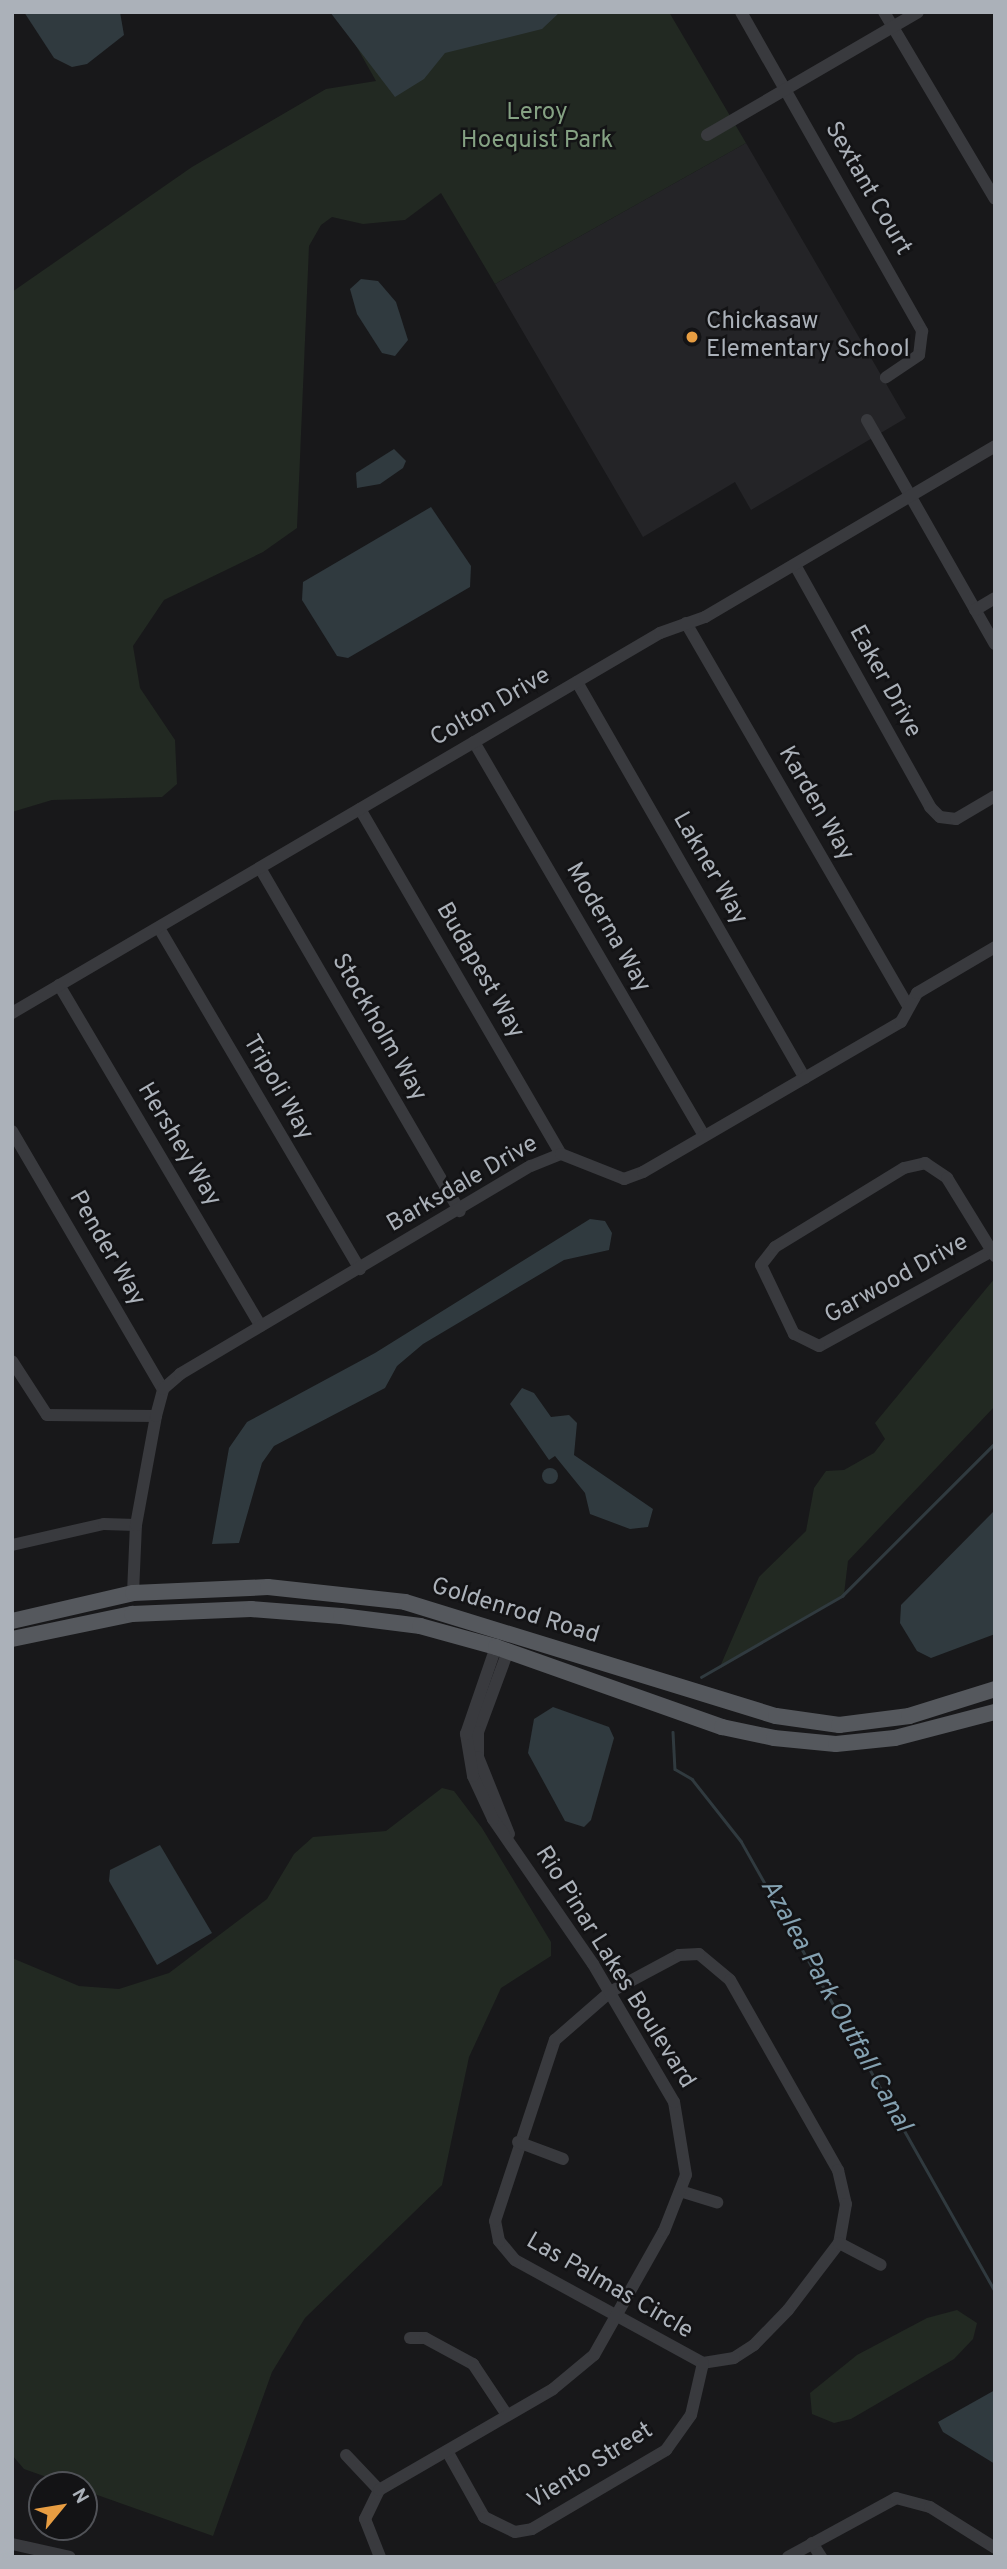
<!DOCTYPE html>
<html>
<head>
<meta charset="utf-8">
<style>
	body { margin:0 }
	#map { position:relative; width:1007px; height:2569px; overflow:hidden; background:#18181a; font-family:Overpass,sans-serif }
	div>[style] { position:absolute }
	.built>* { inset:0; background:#242427 }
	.green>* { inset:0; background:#222922 }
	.water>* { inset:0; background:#303a3f }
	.round { border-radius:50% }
	.stream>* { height:2.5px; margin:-1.25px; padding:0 1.25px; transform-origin:1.25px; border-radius:1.25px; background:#303a3f }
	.minor>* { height:12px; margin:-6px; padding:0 6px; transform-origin:6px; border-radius:6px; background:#393a3e }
	.major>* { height:16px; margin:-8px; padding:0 8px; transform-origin:8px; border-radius:8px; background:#55585d }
	.dots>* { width:19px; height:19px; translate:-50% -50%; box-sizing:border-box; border:4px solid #131315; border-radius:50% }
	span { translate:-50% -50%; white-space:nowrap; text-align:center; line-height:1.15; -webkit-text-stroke:5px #131315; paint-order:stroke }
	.park-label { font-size:24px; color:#85a283 }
	.street-label { font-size:24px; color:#abb1b9 }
	.poi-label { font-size:24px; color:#abb1b9 }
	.left { translate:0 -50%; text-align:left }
	.water-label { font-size:26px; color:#84a1b1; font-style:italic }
	.frame { position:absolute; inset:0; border:14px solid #abb1b9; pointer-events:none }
	.north { position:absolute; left:28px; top:2471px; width:70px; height:70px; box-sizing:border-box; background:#131315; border:2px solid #505257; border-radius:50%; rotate:60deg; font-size:19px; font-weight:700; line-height:28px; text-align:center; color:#abb1b9 }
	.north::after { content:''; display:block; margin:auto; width:24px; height:32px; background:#e79d42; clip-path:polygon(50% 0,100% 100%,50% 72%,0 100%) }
</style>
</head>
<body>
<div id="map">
	<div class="built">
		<div style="clip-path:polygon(746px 143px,906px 418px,751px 510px,735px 482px,643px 537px,495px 284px)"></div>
	</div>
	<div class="green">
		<div style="clip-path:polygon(337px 12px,669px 12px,746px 143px,495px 284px,441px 193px,405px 220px,363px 224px,332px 217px,321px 225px,309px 246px,297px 528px,263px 552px,164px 600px,133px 646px,140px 688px,175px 740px,177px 784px,162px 797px,52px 800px,12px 812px,12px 292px,192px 167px,326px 89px,376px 81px)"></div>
		<div style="clip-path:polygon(995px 1278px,995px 1406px,848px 1561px,844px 1594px,719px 1669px,759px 1577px,806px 1531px,814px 1488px,826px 1471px,844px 1470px,874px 1453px,885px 1439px,875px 1423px)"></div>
		<div style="clip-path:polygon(442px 1788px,454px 1791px,482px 1828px,551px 1942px,551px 1956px,501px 1988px,469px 2057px,442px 2185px,305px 2318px,272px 2372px,213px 2536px,24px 2469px,12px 2455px,12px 1958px,79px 1986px,119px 1989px,169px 1973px,267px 1899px,294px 1854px,313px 1837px,386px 1831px)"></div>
		<div style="clip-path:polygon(957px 2310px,977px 2323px,973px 2339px,954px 2359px,851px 2419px,834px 2423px,812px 2414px,810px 2393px,857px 2355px,927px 2318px)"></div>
	</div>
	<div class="water">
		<div style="clip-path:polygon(24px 12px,120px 12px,124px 35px,87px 64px,72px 67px,54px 58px)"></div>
		<div style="clip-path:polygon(330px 12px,560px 12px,542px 29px,445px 53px,424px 79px,395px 97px)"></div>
		<div style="clip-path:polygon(361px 279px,378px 281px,396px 302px,408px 340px,395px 356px,382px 353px,357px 314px,350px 289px)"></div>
		<div style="clip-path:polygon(394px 449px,406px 461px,403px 468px,380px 484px,357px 488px,356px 473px)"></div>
		<div style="clip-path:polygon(431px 507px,471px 566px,470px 587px,348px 658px,337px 656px,302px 600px,303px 582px)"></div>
		<div style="clip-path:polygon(590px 1219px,605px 1221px,612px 1233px,609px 1250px,564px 1260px,423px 1344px,397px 1366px,385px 1388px,274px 1446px,262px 1463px,239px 1543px,212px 1544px,229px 1448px,247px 1422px,375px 1353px)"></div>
		<div style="clip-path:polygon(522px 1388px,534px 1393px,551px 1417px,569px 1415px,577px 1423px,574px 1455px,653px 1509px,648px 1527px,630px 1529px,590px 1514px,585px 1493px,555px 1456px,549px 1460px,510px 1404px)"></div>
		<div class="round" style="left:542px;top:1468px;width:16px;height:16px"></div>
		<div style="clip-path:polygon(995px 1510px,995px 1634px,931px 1658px,917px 1651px,900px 1623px,901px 1605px)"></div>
		<div style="clip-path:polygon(553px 1707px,609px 1727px,614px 1738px,591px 1820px,584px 1827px,565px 1821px,528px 1753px,534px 1719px)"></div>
		<div style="clip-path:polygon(160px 1845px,212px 1933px,157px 1965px,109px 1881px,110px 1870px)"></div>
		<div style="clip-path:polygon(995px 2390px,995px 2464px,943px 2432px,938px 2422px)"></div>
	</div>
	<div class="stream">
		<div style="left:701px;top:1677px;width:163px;rotate:-29.9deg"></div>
		<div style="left:842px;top:1596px;width:216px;rotate:-45deg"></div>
		<div style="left:673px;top:1732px;width:37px;rotate:87deg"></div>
		<div style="left:675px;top:1769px;width:20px;rotate:30deg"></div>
		<div style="left:692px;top:1779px;width:79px;rotate:51.7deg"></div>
		<div style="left:741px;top:1841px;width:517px;rotate:60.56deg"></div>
	</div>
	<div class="minor">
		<div style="left:741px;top:12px;width:367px;rotate:60.4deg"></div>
		<div style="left:922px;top:331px;width:24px;rotate:97deg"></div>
		<div style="left:919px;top:355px;width:40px;rotate:146deg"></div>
		<div style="left:884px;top:12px;width:217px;rotate:59.3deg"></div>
		<div style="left:707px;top:135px;width:244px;rotate:-30.2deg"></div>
		<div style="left:867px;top:420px;width:258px;rotate:60.3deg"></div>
		<div style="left:795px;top:565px;width:277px;rotate:60.8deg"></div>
		<div style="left:930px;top:807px;width:14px;rotate:45deg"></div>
		<div style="left:940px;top:817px;width:16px;rotate:7deg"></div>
		<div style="left:956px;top:819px;width:45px;rotate:-30.5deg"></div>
		<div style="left:975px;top:610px;width:23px;rotate:-31deg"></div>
		<div style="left:686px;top:623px;width:443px;rotate:59.9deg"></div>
		<div style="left:577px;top:682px;width:457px;rotate:60.1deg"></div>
		<div style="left:474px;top:742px;width:456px;rotate:59.7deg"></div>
		<div style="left:360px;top:809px;width:399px;rotate:59.8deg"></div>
		<div style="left:260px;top:868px;width:397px;rotate:59.8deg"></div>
		<div style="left:159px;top:928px;width:396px;rotate:59.5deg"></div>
		<div style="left:59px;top:985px;width:396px;rotate:59.4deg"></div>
		<div style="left:12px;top:1013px;width:751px;rotate:-30.39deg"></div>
		<div style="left:660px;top:633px;width:48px;rotate:-19.6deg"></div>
		<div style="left:705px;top:617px;width:337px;rotate:-30.5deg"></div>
		<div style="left:12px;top:1131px;width:299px;rotate:59.7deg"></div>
		<div style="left:992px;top:1251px;width:197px;rotate:151.2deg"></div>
		<div style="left:819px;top:1346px;width:28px;rotate:-154deg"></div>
		<div style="left:794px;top:1334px;width:76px;rotate:-115.6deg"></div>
		<div style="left:761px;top:1265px;width:23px;rotate:-52deg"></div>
		<div style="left:775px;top:1247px;width:151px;rotate:-31.5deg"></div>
		<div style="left:904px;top:1168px;width:22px;rotate:-13deg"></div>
		<div style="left:925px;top:1163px;width:27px;rotate:34deg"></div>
		<div style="left:947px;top:1178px;width:92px;rotate:58.4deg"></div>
		<div style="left:12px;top:1361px;width:64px;rotate:57.1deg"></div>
		<div style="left:47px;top:1415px;width:109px;rotate:0.5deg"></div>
		<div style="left:12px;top:1545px;width:94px;rotate:-12.9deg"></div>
		<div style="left:104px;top:1524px;width:32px;rotate:2deg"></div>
		<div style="left:133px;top:1593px;width:68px;rotate:-87.5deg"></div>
		<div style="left:136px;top:1525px;width:111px;rotate:-79.6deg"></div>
		<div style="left:156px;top:1416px;width:28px;rotate:-75deg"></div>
		<div style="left:163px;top:1389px;width:23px;rotate:-41deg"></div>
		<div style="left:180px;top:1374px;width:408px;rotate:-30.7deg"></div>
		<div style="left:531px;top:1166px;width:32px;rotate:-22deg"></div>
		<div style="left:561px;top:1154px;width:68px;rotate:21.6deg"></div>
		<div style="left:624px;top:1179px;width:20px;rotate:-20deg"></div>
		<div style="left:643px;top:1172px;width:298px;rotate:-30.2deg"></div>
		<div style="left:901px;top:1022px;width:33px;rotate:-61deg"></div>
		<div style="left:917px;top:993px;width:91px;rotate:-30.5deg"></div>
		<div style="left:508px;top:1651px;width:86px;rotate:110.3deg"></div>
		<div style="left:478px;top:1732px;width:25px;rotate:90deg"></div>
		<div style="left:478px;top:1757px;width:83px;rotate:68.1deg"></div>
		<div style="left:699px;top:1954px;width:40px;rotate:40deg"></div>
		<div style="left:730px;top:1980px;width:219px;rotate:60.4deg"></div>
		<div style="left:838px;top:2170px;width:35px;rotate:77deg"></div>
		<div style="left:846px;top:2204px;width:40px;rotate:100deg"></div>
		<div style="left:839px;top:2243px;width:84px;rotate:127.3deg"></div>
		<div style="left:788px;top:2310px;width:49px;rotate:134.2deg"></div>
		<div style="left:754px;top:2345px;width:24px;rotate:147deg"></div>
		<div style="left:734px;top:2358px;width:31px;rotate:171deg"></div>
		<div style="left:703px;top:2363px;width:214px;rotate:-151.3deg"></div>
		<div style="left:515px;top:2260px;width:25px;rotate:-130deg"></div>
		<div style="left:499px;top:2241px;width:20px;rotate:-101deg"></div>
		<div style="left:495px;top:2221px;width:191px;rotate:-71.7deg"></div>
		<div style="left:555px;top:2040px;width:73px;rotate:-41.1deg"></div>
		<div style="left:610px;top:1992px;width:78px;rotate:-28.2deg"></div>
		<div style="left:679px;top:1955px;width:20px;rotate:-3deg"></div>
		<div style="left:518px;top:2142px;width:48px;rotate:20.7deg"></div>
		<div style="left:680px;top:2191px;width:39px;rotate:17deg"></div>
		<div style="left:839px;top:2243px;width:47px;rotate:27.6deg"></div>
		<div style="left:410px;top:2338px;width:15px"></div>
		<div style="left:425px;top:2338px;width:55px;rotate:28.4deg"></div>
		<div style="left:473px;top:2364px;width:61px;rotate:56.3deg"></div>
		<div style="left:447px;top:2451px;width:76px;rotate:60.7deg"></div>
		<div style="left:484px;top:2517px;width:34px;rotate:26deg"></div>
		<div style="left:515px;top:2532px;width:17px;rotate:-10deg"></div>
		<div style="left:532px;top:2529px;width:156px;rotate:-30.5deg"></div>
		<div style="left:666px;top:2450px;width:43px;rotate:-54.5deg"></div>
		<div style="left:691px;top:2415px;width:53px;rotate:-77deg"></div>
		<div style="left:346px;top:2455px;width:48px;rotate:46.7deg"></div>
		<div style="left:812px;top:2543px;width:17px;rotate:57deg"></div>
		<div style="left:12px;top:2544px;width:59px;rotate:12.6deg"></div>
		<div style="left:380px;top:2557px;width:41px;rotate:-111.5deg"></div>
		<div style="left:365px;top:2519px;width:32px;rotate:-64deg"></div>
		<div style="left:379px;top:2490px;width:201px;rotate:-30.1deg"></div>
		<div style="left:553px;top:2389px;width:53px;rotate:-39.7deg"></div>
		<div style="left:594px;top:2355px;width:142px;rotate:-60.6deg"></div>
		<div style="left:664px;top:2231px;width:60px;rotate:-68.6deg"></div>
		<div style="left:686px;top:2175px;width:74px;rotate:-99.3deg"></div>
		<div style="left:674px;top:2102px;width:160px;rotate:-120.4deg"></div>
		<div style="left:593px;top:1964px;width:176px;rotate:-124.6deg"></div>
		<div style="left:493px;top:1819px;width:47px;rotate:-114.9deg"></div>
		<div style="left:473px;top:1776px;width:43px;rotate:-99.5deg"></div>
		<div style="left:466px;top:1734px;width:92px;rotate:-71deg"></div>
		<div style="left:788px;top:2557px;width:123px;rotate:-28.6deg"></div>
		<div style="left:896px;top:2498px;width:35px;rotate:15deg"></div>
		<div style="left:930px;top:2507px;width:77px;rotate:32.2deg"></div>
	</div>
	<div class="major">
		<div style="left:12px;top:1621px;width:124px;rotate:-13deg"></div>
		<div style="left:133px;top:1593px;width:135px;rotate:-2.5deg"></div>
		<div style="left:268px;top:1587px;width:138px;rotate:6.2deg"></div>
		<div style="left:405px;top:1602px;width:388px;rotate:17.1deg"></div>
		<div style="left:776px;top:1716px;width:64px;rotate:8.1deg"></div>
		<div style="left:839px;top:1725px;width:71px;rotate:-7.3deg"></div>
		<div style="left:909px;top:1716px;width:90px;rotate:-17.4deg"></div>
		<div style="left:12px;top:1639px;width:123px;rotate:-11.8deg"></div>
		<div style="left:132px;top:1614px;width:119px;rotate:-2.4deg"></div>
		<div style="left:251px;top:1609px;width:90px;rotate:4.4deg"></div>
		<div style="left:341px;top:1616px;width:80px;rotate:7.2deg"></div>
		<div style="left:420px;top:1626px;width:79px;rotate:15.4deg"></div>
		<div style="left:496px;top:1647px;width:240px;rotate:19.5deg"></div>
		<div style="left:722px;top:1727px;width:53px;rotate:11.9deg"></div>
		<div style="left:774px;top:1738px;width:62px;rotate:5.5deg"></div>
		<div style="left:836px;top:1744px;width:59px;rotate:-5.8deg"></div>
		<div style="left:895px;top:1738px;width:103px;rotate:-14.6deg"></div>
	</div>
	<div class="dots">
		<div style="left:692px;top:337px;background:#e79d42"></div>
	</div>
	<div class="park-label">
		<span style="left:537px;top:128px">Leroy<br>Hoequist Park</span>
	</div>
	<div class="street-label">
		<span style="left:867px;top:189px;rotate:60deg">Sextant Court</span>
		<span style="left:884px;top:682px;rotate:61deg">Eaker Drive</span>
		<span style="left:491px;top:708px;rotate:-30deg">Colton Drive</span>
		<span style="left:815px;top:804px;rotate:60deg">Karden Way</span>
		<span style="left:709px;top:869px;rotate:60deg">Lakner Way</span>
		<span style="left:607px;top:928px;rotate:60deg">Moderna Way</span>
		<span style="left:479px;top:971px;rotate:60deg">Budapest Way</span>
		<span style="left:378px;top:1028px;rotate:60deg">Stockholm Way</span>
		<span style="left:277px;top:1088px;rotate:60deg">Tripoli Way</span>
		<span style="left:178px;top:1145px;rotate:59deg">Hershey Way</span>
		<span style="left:463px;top:1185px;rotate:-30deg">Barksdale Drive</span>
		<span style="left:106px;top:1249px;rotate:60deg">Pender Way</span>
		<span style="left:897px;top:1280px;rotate:-29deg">Garwood Drive</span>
		<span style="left:515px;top:1612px;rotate:17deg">Goldenrod Road</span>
		<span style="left:614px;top:1968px;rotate:58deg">Rio Pinar Lakes Boulevard</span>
		<span style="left:609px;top:2287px;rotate:30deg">Las Palmas Circle</span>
		<span style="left:591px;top:2467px;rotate:-32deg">Viento Street</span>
	</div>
	<div class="poi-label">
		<span class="left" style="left:706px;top:337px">Chickasaw<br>Elementary School</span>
	</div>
	<div class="water-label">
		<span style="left:835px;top:2006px;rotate:61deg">Azalea Park Outfall Canal</span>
	</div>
	<div class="frame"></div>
	<div class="north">N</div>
</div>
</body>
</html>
